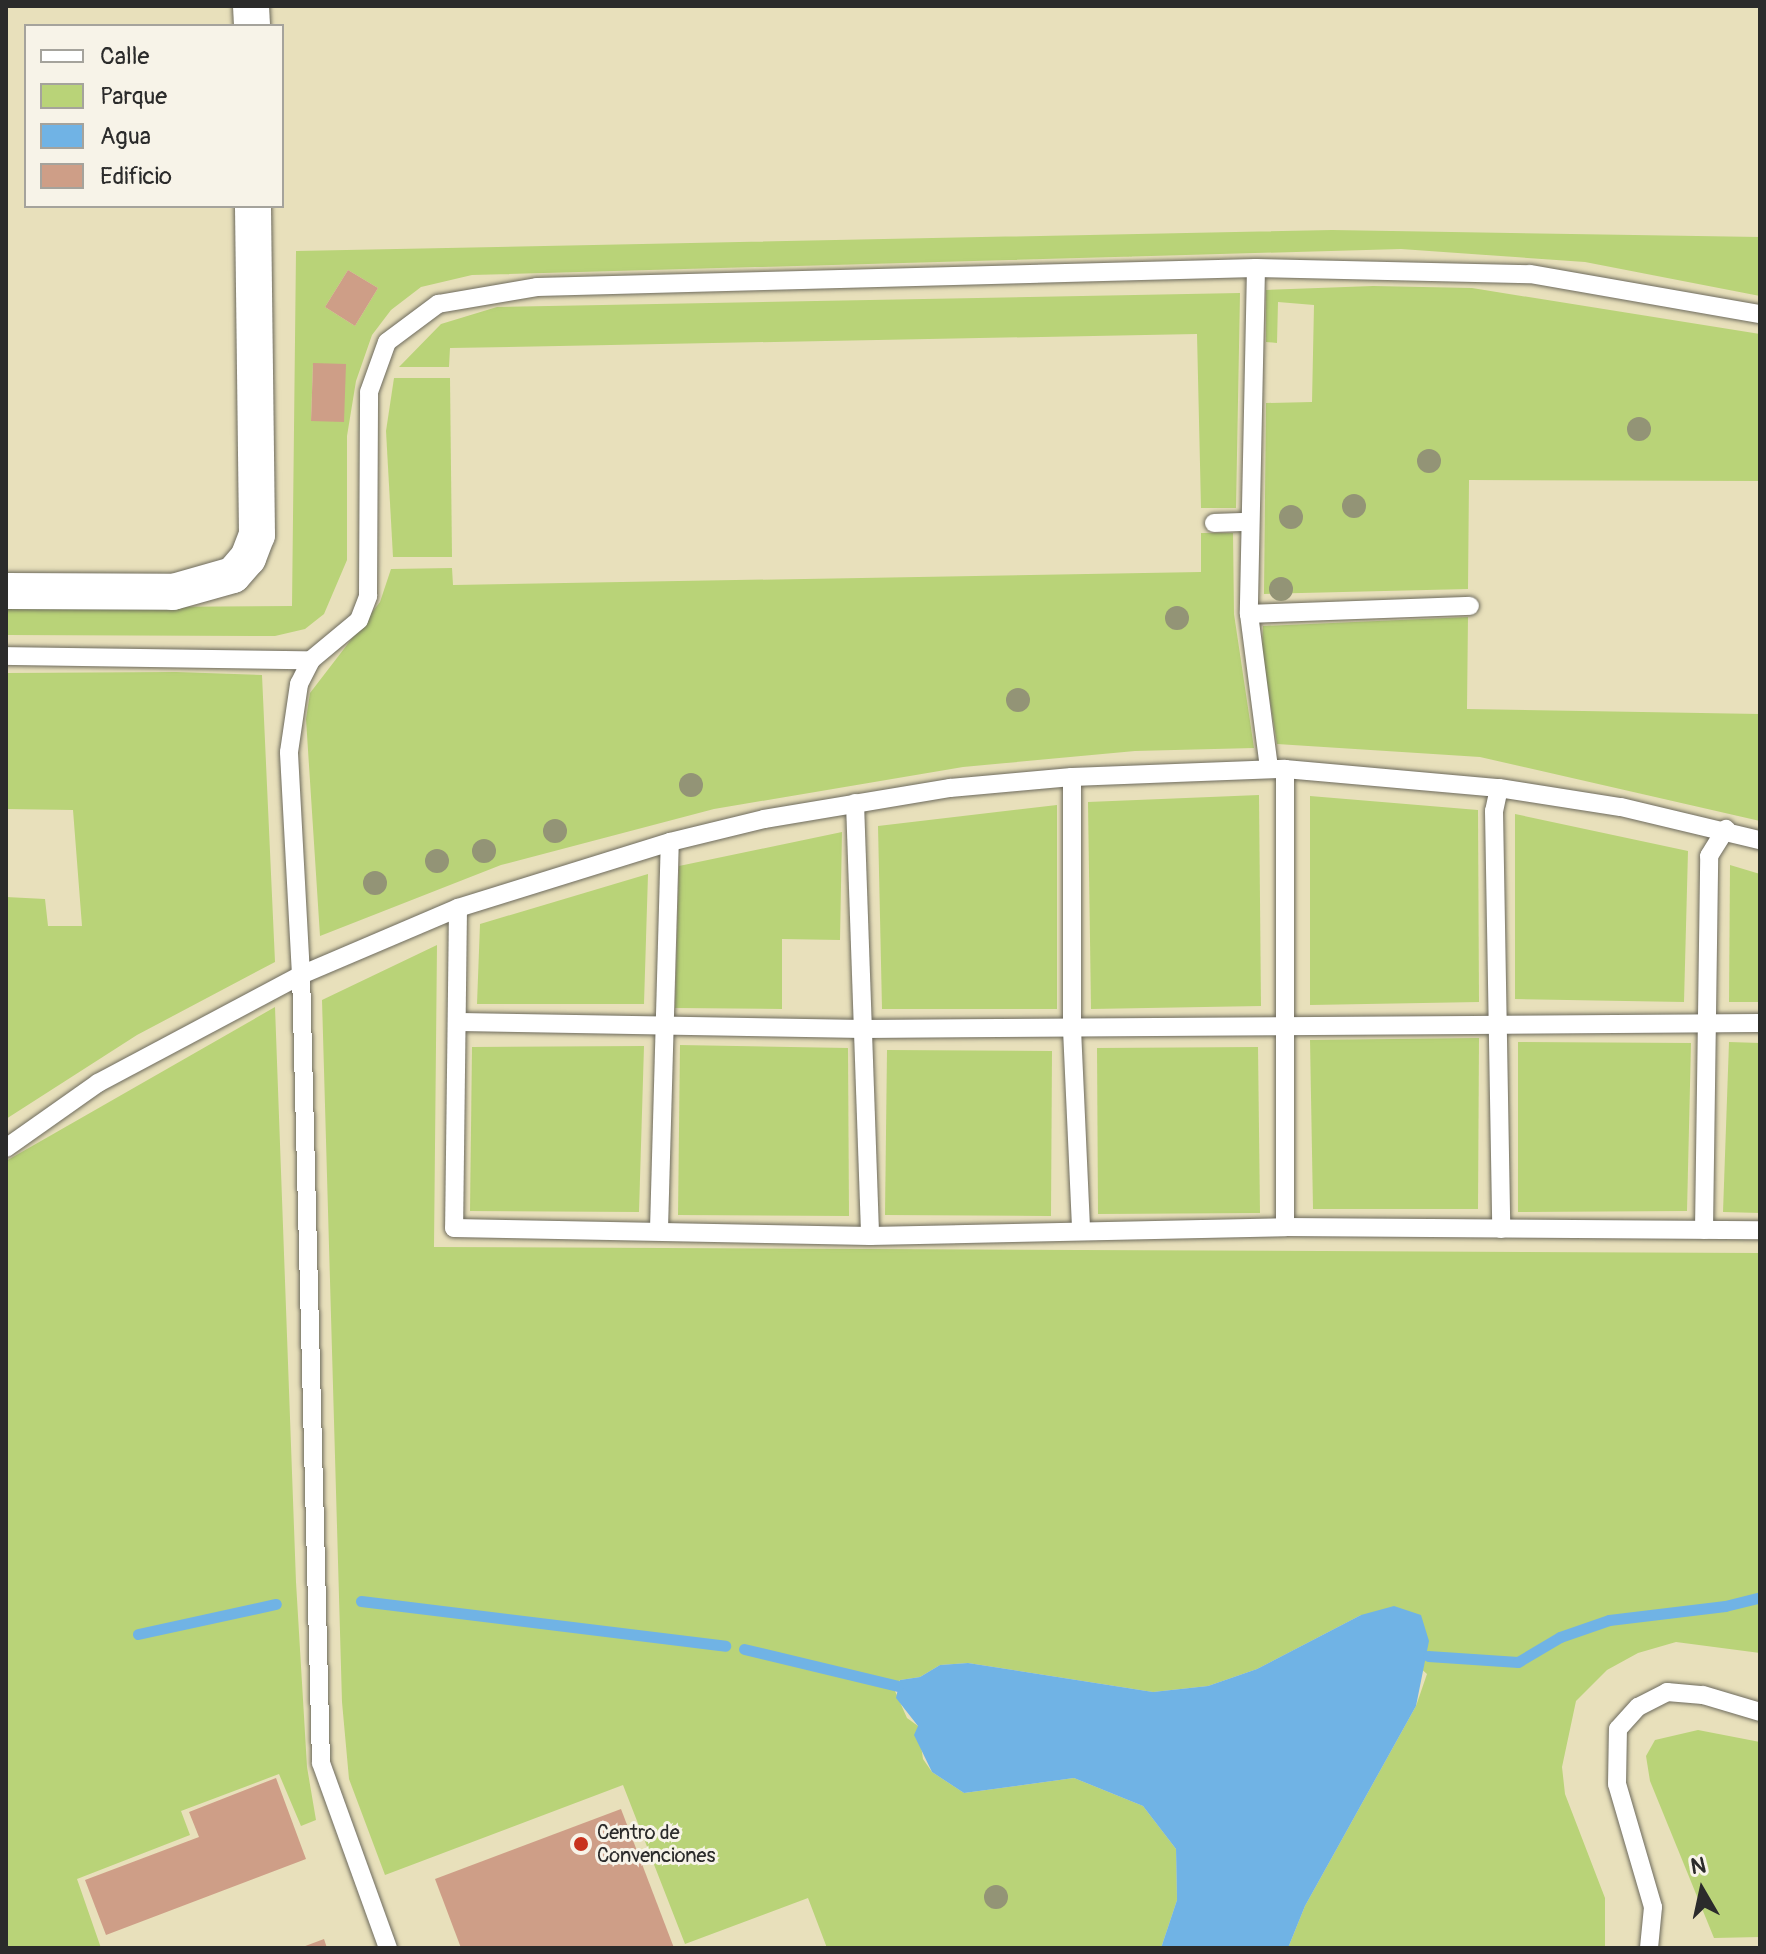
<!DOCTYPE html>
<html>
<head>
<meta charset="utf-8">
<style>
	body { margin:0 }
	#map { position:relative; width:1766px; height:1954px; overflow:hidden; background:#e8e0bb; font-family:Pangolin,sans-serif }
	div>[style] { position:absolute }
	.green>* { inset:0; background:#b9d378 }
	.water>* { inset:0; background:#70b3e5 }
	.stream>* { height:11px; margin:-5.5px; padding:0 5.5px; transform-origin:5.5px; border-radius:5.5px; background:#70b3e5 }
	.building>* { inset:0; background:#ce9e87 }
	.roads { filter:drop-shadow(0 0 2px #6d6a5d) drop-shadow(0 0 2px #6d6a5d) }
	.service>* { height:18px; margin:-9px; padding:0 9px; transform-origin:9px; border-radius:9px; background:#fff }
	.minor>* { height:36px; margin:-18px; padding:0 18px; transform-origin:18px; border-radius:18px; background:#fff }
	.trees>* { width:24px; height:24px; margin:-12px; border-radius:50%; background:#939476 }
	.dots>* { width:22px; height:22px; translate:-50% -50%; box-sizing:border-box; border:4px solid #f7f3e8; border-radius:50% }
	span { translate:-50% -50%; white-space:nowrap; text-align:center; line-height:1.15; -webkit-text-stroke:6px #f7f3e8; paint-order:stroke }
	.poi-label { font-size:20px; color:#2b2b2b }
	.left { translate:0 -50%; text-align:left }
	.frame { position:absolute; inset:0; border:8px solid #2b2b2b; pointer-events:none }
	.legend { position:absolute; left:24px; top:24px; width:260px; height:184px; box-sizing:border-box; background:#f7f3e8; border:2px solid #a5a39c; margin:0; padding:10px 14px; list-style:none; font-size:24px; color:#2b2b2b }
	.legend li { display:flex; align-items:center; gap:16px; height:40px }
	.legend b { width:40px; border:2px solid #a5a39c }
	.north { position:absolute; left:1662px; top:1850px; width:80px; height:80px; -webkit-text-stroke:6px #f7f3e8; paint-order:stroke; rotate:351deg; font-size:22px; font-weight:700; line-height:32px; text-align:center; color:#2b2b2b }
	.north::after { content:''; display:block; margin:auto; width:28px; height:36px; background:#2b2b2b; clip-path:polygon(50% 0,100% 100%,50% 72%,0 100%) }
</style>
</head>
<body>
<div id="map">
	<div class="green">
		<div style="clip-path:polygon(evenodd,1332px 230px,1760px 237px,1760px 296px,1585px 262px,1401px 249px,472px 275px,421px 287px,391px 310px,372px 335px,356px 381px,347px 436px,347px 560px,324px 614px,305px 629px,275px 636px,6px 635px,6px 608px,292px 606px,296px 251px,1332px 230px,348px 270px,378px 288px,355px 326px,325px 307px,348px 270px,1332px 230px,313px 364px,344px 421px,311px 420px,313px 364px)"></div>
		<div style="clip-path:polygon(1373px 286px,1472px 288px,1760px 334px,1760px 481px,1469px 480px,1468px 589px,1264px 594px,1266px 403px,1312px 402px,1314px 305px,1278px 302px,1277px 343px,1266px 342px,1266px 290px)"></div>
		<div style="clip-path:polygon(1240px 293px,1236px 508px,1201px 508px,1197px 334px,450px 348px,449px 367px,399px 367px,441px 324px,497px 307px)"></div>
		<div style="clip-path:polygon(394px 378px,450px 378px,452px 557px,393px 557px,386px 431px)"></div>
		<div style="clip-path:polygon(1201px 533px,1233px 533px,1234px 614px,1254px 748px,1135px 751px,963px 767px,714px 809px,501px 865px,320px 936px,306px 719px,310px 693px,380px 602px,391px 569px,452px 568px,453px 585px,1201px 572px)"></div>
		<div style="clip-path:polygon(1468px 617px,1467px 709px,1760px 714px,1760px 821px,1480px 757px,1277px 744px,1262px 652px,1263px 626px)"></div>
		<div style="clip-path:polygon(176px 672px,262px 675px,275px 962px,137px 1035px,6px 1119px,6px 897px,45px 899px,48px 926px,82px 926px,73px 810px,6px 809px,6px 673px)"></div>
		<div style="clip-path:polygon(1259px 795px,1261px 1006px,1091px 1009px,1088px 802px)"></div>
		<div style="clip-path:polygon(1310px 796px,1478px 810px,1479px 1002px,1310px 1005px)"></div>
		<div style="clip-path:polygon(1057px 805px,1057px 1009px,882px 1009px,878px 826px)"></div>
		<div style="clip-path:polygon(1515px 814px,1688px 851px,1684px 1002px,1515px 999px)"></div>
		<div style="clip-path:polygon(842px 832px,840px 940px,782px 939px,782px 1009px,675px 1008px,679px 866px)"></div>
		<div style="clip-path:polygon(1730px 865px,1760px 874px,1760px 1002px,1729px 1002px)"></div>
		<div style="clip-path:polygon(648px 874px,644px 1004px,477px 1004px,480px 924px)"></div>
		<div style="clip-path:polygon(437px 945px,434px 1247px,1760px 1253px,1760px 1653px,1676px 1642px,1638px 1653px,1607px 1670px,1576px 1701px,1562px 1767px,1565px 1794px,1605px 1898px,1605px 1948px,1288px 1948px,1305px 1906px,1416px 1706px,1427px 1674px,1361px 1615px,1257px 1669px,1208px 1686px,1153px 1692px,968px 1663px,940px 1665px,920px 1677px,900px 1680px,895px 1691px,907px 1718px,918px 1726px,923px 1759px,932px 1772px,964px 1793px,1074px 1778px,1143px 1806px,1176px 1849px,1177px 1900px,1161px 1948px,827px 1948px,808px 1898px,685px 1944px,623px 1785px,385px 1875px,349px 1779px,342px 1702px,322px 1000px)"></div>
		<div style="clip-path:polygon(275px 1007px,296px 1582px,307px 1767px,316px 1820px,301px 1826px,279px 1774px,181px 1811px,190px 1835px,77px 1879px,101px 1948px,6px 1948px,6px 1161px)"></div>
		<div style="clip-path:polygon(1479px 1038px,1478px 1209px,1313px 1209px,1310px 1040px)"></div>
		<div style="clip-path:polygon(1518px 1042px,1691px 1043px,1687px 1211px,1518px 1212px)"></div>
		<div style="clip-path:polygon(1729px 1042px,1760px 1043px,1760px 1213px,1723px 1212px)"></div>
		<div style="clip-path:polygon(680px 1045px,848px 1048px,849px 1216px,678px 1215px)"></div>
		<div style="clip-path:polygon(644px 1046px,639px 1212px,470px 1211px,472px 1047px)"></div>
		<div style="clip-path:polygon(1258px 1047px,1260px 1213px,1098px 1214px,1097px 1048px)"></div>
		<div style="clip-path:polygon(887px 1050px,1052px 1051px,1051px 1216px,885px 1215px)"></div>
		<div style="clip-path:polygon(1698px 1730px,1760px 1742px,1760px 1937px,1714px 1938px,1650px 1781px,1646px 1756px,1655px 1740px)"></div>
	</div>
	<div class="water">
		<div style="clip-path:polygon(1394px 1606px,1421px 1615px,1429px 1641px,1416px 1706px,1305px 1906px,1288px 1948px,1161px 1948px,1177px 1900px,1176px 1849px,1143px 1806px,1074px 1778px,964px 1793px,932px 1772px,914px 1735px,918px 1726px,896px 1698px,900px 1680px,920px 1677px,940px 1665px,968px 1663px,1153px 1692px,1208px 1686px,1257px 1669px,1361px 1615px)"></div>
	</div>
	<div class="stream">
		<div style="left:361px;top:1601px;width:367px;rotate:7deg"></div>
		<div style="left:138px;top:1634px;width:141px;rotate:-12.3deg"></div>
		<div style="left:744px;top:1649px;width:158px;rotate:13.5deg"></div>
		<div style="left:1428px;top:1656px;width:90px;rotate:3.8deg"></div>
		<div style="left:1518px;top:1662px;width:49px;rotate:-30.8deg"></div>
		<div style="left:1560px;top:1637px;width:52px;rotate:-19.1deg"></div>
		<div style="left:1609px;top:1620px;width:117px;rotate:-6.9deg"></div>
		<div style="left:1725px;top:1606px;width:36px;rotate:-14deg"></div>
	</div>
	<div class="building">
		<div style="clip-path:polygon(348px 270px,378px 288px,355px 326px,325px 307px)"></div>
		<div style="clip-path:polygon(313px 363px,346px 364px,344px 422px,311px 421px)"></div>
		<div style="clip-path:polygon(276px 1778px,306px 1859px,106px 1935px,85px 1880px,199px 1837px,189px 1812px)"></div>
		<div style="clip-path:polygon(621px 1809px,674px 1948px,461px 1948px,435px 1879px)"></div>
		<div style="clip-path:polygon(324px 1939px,327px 1948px,300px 1948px)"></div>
	</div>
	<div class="roads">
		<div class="service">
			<div style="left:1256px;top:268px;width:346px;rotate:91.2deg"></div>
			<div style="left:1249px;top:614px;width:156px;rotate:82.6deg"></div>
			<div style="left:1214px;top:523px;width:34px;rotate:-2deg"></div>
			<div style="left:1249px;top:614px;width:221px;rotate:-2.1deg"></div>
			<div style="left:6px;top:656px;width:305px;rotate:0.8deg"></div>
			<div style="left:1285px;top:769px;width:458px;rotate:90deg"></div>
			<div style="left:1072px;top:777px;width:252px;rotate:90deg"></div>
			<div style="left:1072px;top:1029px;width:200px;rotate:87.4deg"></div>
			<div style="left:1499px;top:788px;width:24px;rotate:102deg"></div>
			<div style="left:1494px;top:811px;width:418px;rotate:89deg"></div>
			<div style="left:855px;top:803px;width:433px;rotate:88deg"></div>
			<div style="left:458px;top:908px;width:320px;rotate:90.7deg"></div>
			<div style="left:454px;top:1228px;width:416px;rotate:1.1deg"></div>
			<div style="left:870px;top:1236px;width:415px;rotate:-1.2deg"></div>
			<div style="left:1285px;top:1227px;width:475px;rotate:0.4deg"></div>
			<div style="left:460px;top:1022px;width:403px;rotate:1deg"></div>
			<div style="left:863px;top:1029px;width:897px;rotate:-0.38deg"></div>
			<div style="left:6px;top:1148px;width:113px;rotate:-35.2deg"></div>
			<div style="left:98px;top:1083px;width:230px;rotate:-28deg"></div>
			<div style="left:301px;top:975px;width:171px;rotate:-23.1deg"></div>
			<div style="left:458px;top:908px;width:222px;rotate:-17.3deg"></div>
			<div style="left:670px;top:842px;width:97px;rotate:-13.7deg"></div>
			<div style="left:764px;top:819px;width:189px;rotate:-9.5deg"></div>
			<div style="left:950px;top:788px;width:122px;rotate:-5.2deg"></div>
			<div style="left:1072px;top:777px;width:213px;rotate:-2.2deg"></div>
			<div style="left:1285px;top:769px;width:215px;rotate:5.1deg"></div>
			<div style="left:1499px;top:788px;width:123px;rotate:8.9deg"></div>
			<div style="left:1621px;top:807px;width:143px;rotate:13.4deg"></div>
			<div style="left:659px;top:1229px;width:387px;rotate:-88.4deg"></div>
			<div style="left:1704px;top:1230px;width:374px;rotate:-89.2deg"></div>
			<div style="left:1709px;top:856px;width:32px;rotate:-58deg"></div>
			<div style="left:388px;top:1948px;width:197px;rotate:-109.9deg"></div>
			<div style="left:321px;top:1763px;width:788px;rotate:-91.45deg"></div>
			<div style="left:301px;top:975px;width:223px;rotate:-93.1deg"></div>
			<div style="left:289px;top:752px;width:69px;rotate:-81.6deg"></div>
			<div style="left:299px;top:684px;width:27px;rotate:-63deg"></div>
			<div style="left:311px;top:660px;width:62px;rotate:-39.8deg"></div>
			<div style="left:359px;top:620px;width:26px;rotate:-69deg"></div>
			<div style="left:368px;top:596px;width:204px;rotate:-89.7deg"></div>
			<div style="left:369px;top:392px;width:53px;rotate:-70.2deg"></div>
			<div style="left:387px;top:342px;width:64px;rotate:-36.7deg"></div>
			<div style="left:438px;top:304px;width:100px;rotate:-9.7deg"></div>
			<div style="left:537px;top:287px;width:719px;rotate:-1.51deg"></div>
			<div style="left:1256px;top:268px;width:274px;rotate:1.3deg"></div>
			<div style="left:1530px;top:274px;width:233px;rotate:9.9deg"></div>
			<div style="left:1649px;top:1948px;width:41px;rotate:-84.4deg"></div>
			<div style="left:1653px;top:1907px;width:128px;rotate:-106.3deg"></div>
			<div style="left:1617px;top:1784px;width:55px;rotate:-89deg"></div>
			<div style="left:1618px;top:1729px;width:30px;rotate:-48deg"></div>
			<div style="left:1638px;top:1707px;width:33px;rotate:-27deg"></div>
			<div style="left:1667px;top:1692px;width:36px;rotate:5deg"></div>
			<div style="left:1703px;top:1695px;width:59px;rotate:16.6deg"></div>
		</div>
		<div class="minor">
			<div style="left:251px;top:6px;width:20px;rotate:87deg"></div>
			<div style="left:6px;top:591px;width:167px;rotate:0.3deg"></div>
			<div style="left:173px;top:592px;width:62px;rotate:-15.8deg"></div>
			<div style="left:233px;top:575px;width:23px;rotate:-49deg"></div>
			<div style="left:248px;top:558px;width:25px;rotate:-69deg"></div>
			<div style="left:257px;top:535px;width:329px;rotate:-90.7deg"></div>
		</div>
	</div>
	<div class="trees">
		<div style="left:1639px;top:429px"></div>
		<div style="left:1429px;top:461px"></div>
		<div style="left:1354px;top:506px"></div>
		<div style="left:1291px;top:517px"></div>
		<div style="left:1281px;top:589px"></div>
		<div style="left:1177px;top:618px"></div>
		<div style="left:1018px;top:700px"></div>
		<div style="left:691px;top:785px"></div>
		<div style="left:555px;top:831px"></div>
		<div style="left:484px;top:851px"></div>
		<div style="left:437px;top:861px"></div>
		<div style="left:375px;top:883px"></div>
		<div style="left:996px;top:1897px"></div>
	</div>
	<div class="dots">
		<div style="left:581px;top:1844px;background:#c8321e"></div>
	</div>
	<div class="poi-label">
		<span class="left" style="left:597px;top:1844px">Centro de<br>Convenciones</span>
	</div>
	<div class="frame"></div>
	<ul class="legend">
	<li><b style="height:10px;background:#fff"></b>Calle</li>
	<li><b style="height:22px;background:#b9d378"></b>Parque</li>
	<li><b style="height:22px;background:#70b3e5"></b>Agua</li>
	<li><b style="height:22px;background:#ce9e87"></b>Edificio</li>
	</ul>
	<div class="north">N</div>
</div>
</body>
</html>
